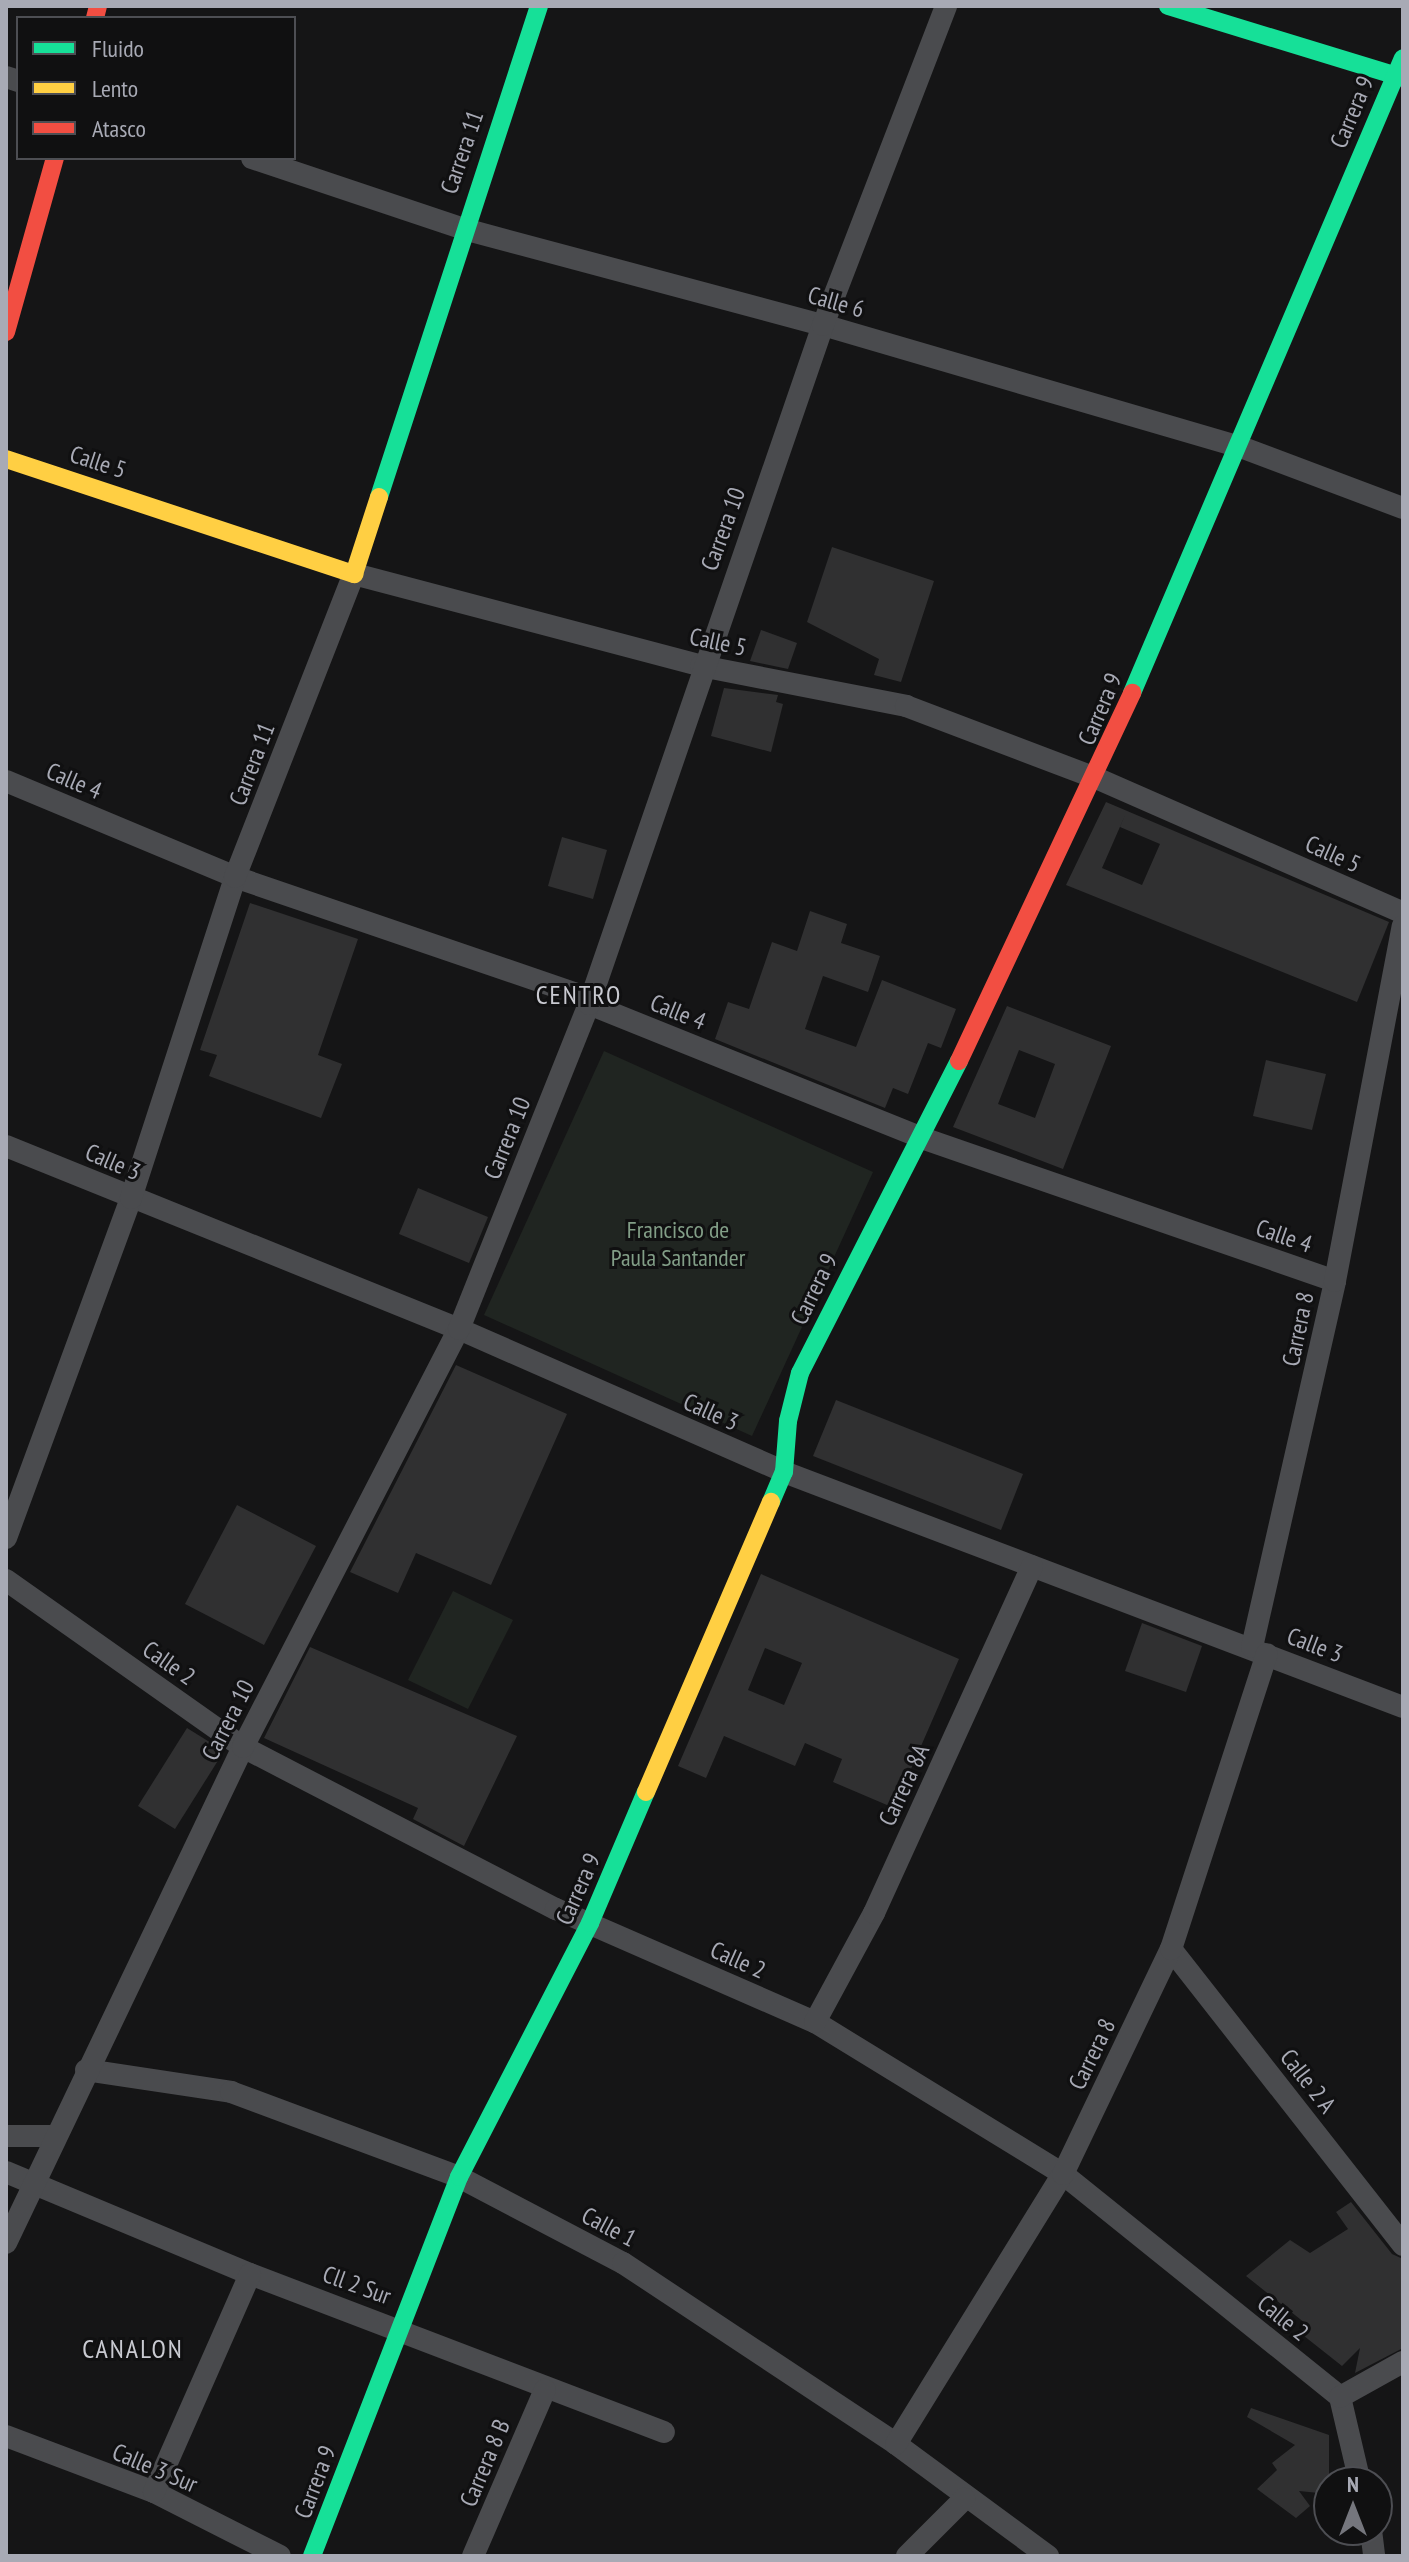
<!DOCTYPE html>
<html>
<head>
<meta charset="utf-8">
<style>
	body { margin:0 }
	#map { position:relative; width:1409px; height:2562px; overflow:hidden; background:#151516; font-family:"PT Sans Narrow",sans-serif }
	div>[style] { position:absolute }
	.green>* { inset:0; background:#202521 }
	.building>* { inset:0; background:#303031 }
	.street>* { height:22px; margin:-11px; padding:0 11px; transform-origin:11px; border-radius:11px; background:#4a4b4e }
	.fast>* { height:18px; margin:-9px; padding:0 9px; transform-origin:9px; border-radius:9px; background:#16e098 }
	.slow>* { height:18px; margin:-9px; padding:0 9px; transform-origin:9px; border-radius:9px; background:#ffcf43 }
	.jam>* { height:18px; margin:-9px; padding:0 9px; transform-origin:9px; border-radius:9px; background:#f24e42 }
	span { translate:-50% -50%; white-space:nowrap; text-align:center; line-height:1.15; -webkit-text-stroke:6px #101011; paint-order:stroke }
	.street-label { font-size:24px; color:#a8aab5 }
	.park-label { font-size:24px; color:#829e87 }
	.neighbourhood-label { font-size:26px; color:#c9cad1; letter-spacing:2px }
	.frame { position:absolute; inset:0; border:8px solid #a8aab5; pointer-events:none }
	.legend { position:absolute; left:16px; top:16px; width:280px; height:144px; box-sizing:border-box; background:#101011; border:2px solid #4d4e53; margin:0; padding:10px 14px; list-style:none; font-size:24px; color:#a8aab5 }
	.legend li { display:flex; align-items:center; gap:16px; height:40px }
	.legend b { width:40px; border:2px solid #4d4e53 }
	.north { position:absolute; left:1313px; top:2466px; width:80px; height:80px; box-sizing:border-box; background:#101011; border:2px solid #4d4e53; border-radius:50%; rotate:0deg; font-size:22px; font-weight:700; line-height:32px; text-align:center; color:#a8aab5 }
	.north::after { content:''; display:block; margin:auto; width:28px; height:36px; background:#75767d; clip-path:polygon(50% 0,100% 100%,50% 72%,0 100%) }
</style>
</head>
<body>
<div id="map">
	<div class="green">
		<div style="clip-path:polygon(604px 1051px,873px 1172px,752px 1436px,484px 1315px)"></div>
		<div style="clip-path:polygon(453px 1591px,513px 1620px,468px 1709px,408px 1680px)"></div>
	</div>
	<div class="building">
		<div style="clip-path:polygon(832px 547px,934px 581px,901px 682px,874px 675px,879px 659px,807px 622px)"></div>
		<div style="clip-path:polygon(761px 630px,797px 643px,788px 669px,750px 661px)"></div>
		<div style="clip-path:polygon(724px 688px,778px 695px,776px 702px,783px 704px,771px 752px,711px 736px)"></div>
		<div style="clip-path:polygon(evenodd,1106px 802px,1389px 922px,1357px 1002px,1066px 885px,1106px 802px,1126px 813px,1120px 827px,1160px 844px,1142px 885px,1102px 868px,1126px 813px)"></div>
		<div style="clip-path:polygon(562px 837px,607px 850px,593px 899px,548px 886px)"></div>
		<div style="clip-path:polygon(250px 903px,358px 939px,318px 1055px,342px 1064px,321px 1118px,209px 1076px,217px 1055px,200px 1050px)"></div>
		<div style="clip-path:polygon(810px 911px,847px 924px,841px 943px,880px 956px,868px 992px,823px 976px,805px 1029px,856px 1047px,882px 980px,956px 1009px,941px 1048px,928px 1043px,908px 1094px,893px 1088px,885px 1108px,715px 1039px,728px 1002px,749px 1009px,772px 942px,797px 951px)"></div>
		<div style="clip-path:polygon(evenodd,1007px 1006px,1111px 1046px,1063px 1169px,953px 1127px,1007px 1006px,1019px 1050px,1055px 1064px,1035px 1118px,998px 1104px,1019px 1050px)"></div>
		<div style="clip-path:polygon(1266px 1060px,1326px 1074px,1312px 1130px,1253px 1116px)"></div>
		<div style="clip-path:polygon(418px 1188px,488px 1217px,469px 1263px,399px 1234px)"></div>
		<div style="clip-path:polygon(456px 1365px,567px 1414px,491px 1585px,416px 1553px,398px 1593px,350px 1572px)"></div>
		<div style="clip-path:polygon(836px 1400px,1023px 1474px,1001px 1530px,813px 1456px)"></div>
		<div style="clip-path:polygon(237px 1505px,316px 1546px,264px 1645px,185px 1604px)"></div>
		<div style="clip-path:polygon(evenodd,761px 1574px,959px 1659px,894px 1808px,833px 1782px,842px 1759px,805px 1743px,795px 1766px,724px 1736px,706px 1778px,678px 1766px,761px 1574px,765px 1648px,802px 1663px,784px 1705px,748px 1690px,765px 1648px)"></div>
		<div style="clip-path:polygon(1142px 1623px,1202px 1646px,1186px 1692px,1125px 1671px)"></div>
		<div style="clip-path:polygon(310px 1647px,517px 1736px,464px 1846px,413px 1819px,418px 1808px,264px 1738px)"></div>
		<div style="clip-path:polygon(187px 1728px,224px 1751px,175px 1829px,138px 1806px)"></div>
		<div style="clip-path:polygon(1351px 2202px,1392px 2254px,1403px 2259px,1403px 2348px,1355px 2373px,1360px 2348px,1342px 2366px,1299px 2332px,1310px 2327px,1246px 2276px,1290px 2240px,1310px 2253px,1348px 2229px,1336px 2212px)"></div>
		<div style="clip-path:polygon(1251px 2408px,1329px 2435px,1329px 2494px,1299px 2491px,1310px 2506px,1296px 2518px,1257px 2489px,1277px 2470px,1272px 2463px,1295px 2445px,1247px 2417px)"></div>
	</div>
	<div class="street">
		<div style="left:6px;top:77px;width:13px;rotate:18deg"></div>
		<div style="left:252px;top:158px;width:224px;rotate:18.5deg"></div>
		<div style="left:464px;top:229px;width:372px;rotate:15deg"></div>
		<div style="left:823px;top:325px;width:432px;rotate:16.3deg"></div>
		<div style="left:1238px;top:446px;width:176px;rotate:20.6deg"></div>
		<div style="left:6px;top:781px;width:248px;rotate:22.7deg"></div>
		<div style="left:235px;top:877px;width:364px;rotate:18.9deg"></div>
		<div style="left:579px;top:995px;width:13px;rotate:42deg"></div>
		<div style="left:589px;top:1004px;width:359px;rotate:21.9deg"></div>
		<div style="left:922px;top:1138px;width:437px;rotate:19.1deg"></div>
		<div style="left:6px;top:1146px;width:489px;rotate:22deg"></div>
		<div style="left:459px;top:1329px;width:355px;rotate:23.7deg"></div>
		<div style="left:784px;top:1472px;width:662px;rotate:20.79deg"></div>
		<div style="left:6px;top:1538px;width:362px;rotate:-69.8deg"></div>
		<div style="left:131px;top:1198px;width:337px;rotate:-72deg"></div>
		<div style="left:235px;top:877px;width:326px;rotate:-68.6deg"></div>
		<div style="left:354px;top:574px;width:359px;rotate:14.8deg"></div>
		<div style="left:701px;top:666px;width:209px;rotate:11deg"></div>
		<div style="left:906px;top:706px;width:203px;rotate:20.8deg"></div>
		<div style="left:1096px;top:778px;width:335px;rotate:23.7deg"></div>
		<div style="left:6px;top:1580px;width:290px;rotate:35.2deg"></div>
		<div style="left:243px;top:1747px;width:352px;rotate:27.4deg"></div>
		<div style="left:556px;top:1909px;width:283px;rotate:23.6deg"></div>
		<div style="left:815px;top:2022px;width:291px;rotate:31.5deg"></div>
		<div style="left:1063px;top:2174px;width:356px;rotate:38.8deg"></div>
		<div style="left:1340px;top:2397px;width:87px;rotate:76.8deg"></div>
		<div style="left:1252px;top:1647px;width:375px;rotate:-77.2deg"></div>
		<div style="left:1335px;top:1281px;width:361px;rotate:-79.2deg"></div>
		<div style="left:1171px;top:1949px;width:376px;rotate:51.9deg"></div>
		<div style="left:815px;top:2022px;width:124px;rotate:-61.6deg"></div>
		<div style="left:874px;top:1913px;width:381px;rotate:-65.5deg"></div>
		<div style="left:86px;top:2070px;width:147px;rotate:8.6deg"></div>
		<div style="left:231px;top:2092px;width:243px;rotate:20.4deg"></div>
		<div style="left:459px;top:2177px;width:185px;rotate:27.7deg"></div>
		<div style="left:623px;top:2263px;width:328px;rotate:33.5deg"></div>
		<div style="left:896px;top:2444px;width:189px;rotate:36.4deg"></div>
		<div style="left:6px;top:2136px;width:48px"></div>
		<div style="left:6px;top:2172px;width:264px;rotate:22.7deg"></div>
		<div style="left:250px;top:2274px;width:443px;rotate:20.9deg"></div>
		<div style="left:6px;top:2243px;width:550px;rotate:-64.46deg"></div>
		<div style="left:243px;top:1747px;width:471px;rotate:-62.7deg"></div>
		<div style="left:459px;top:1329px;width:350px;rotate:-68.2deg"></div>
		<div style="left:589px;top:1004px;width:718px;rotate:-70.98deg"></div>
		<div style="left:823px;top:325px;width:342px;rotate:-68.9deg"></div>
		<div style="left:1340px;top:2397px;width:72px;rotate:-29.1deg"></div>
		<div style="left:6px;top:2436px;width:158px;rotate:20.7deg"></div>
		<div style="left:154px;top:2492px;width:141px;rotate:26.9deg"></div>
		<div style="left:896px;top:2444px;width:317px;rotate:-58.3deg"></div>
		<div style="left:1063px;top:2174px;width:250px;rotate:-64.4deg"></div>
		<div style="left:1171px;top:1949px;width:310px;rotate:-72deg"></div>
		<div style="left:154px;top:2492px;width:238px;rotate:-66.2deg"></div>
		<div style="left:1371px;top:2530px;width:26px;rotate:83deg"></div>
		<div style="left:473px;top:2556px;width:181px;rotate:-66.6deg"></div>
		<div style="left:907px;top:2556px;width:81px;rotate:-45deg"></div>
	</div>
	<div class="fast">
		<div style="left:1168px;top:6px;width:246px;rotate:17deg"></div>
		<div style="left:379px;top:497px;width:516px;rotate:-71.95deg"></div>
		<div style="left:1132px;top:693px;width:690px;rotate:-66.89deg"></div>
		<div style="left:771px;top:1502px;width:33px;rotate:-67deg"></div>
		<div style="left:784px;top:1472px;width:51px;rotate:-85.5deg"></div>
		<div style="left:788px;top:1421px;width:49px;rotate:-76deg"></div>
		<div style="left:800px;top:1373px;width:350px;rotate:-63deg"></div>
		<div style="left:312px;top:2556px;width:407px;rotate:-68.8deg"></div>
		<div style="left:459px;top:2177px;width:286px;rotate:-62.7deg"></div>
		<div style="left:590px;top:1923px;width:142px;rotate:-66.9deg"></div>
	</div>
	<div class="slow">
		<div style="left:6px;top:459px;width:367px;rotate:18.3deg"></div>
		<div style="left:354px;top:574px;width:81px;rotate:-72deg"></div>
		<div style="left:646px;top:1792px;width:316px;rotate:-66.7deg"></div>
	</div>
	<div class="jam">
		<div style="left:95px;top:18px;width:12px;rotate:-76deg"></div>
		<div style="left:6px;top:332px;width:181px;rotate:-74.3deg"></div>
		<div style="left:959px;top:1061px;width:407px;rotate:-64.8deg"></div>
	</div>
	<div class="street-label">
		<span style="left:1352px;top:112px;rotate:-67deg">Carrera 9</span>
		<span style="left:462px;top:152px;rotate:-71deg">Carrera 11</span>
		<span style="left:836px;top:302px;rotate:16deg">Calle 6</span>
		<span style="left:98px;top:462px;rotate:18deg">Calle 5</span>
		<span style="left:723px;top:529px;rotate:-70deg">Carrera 10</span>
		<span style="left:718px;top:642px;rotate:12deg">Calle 5</span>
		<span style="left:1100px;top:709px;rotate:-67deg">Carrera 9</span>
		<span style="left:252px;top:764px;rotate:-69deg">Carrera 11</span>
		<span style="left:74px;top:781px;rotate:23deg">Calle 4</span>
		<span style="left:1333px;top:854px;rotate:24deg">Calle 5</span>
		<span style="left:678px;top:1012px;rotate:22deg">Calle 4</span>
		<span style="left:507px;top:1138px;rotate:-68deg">Carrera 10</span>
		<span style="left:113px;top:1162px;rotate:23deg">Calle 3</span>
		<span style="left:1284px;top:1236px;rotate:19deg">Calle 4</span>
		<span style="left:814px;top:1289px;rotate:-64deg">Carrera 9</span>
		<span style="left:1298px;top:1329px;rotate:-78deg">Carrera 8</span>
		<span style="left:711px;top:1412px;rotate:24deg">Calle 3</span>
		<span style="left:1315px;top:1645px;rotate:21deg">Calle 3</span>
		<span style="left:169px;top:1663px;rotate:35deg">Calle 2</span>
		<span style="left:228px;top:1720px;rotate:-63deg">Carrera 10</span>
		<span style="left:904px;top:1785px;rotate:-65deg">Carrera 8A</span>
		<span style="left:578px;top:1889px;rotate:-66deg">Carrera 9</span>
		<span style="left:738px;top:1960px;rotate:24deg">Calle 2</span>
		<span style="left:1092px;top:2054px;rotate:-64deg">Carrera 8</span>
		<span style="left:1308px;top:2081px;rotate:52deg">Calle 2 A</span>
		<span style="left:609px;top:2227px;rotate:28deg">Calle 1</span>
		<span style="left:357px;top:2285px;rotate:20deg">Cll 2 Sur</span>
		<span style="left:1283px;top:2318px;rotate:39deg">Calle 2</span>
		<span style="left:485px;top:2463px;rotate:-67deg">Carrera 8 B</span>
		<span style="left:155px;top:2468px;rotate:23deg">Calle 3 Sur</span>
		<span style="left:315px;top:2482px;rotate:-69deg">Carrera 9</span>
	</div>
	<div class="park-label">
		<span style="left:678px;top:1244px">Francisco de<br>Paula Santander</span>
	</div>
	<div class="neighbourhood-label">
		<span style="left:579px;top:995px">CENTRO</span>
		<span style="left:133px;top:2349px">CANALON</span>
	</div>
	<div class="frame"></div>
	<ul class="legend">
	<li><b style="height:10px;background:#16e098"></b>Fluido</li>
	<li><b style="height:10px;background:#ffcf43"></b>Lento</li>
	<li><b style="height:10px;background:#f24e42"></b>Atasco</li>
	</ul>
	<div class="north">N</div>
</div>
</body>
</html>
